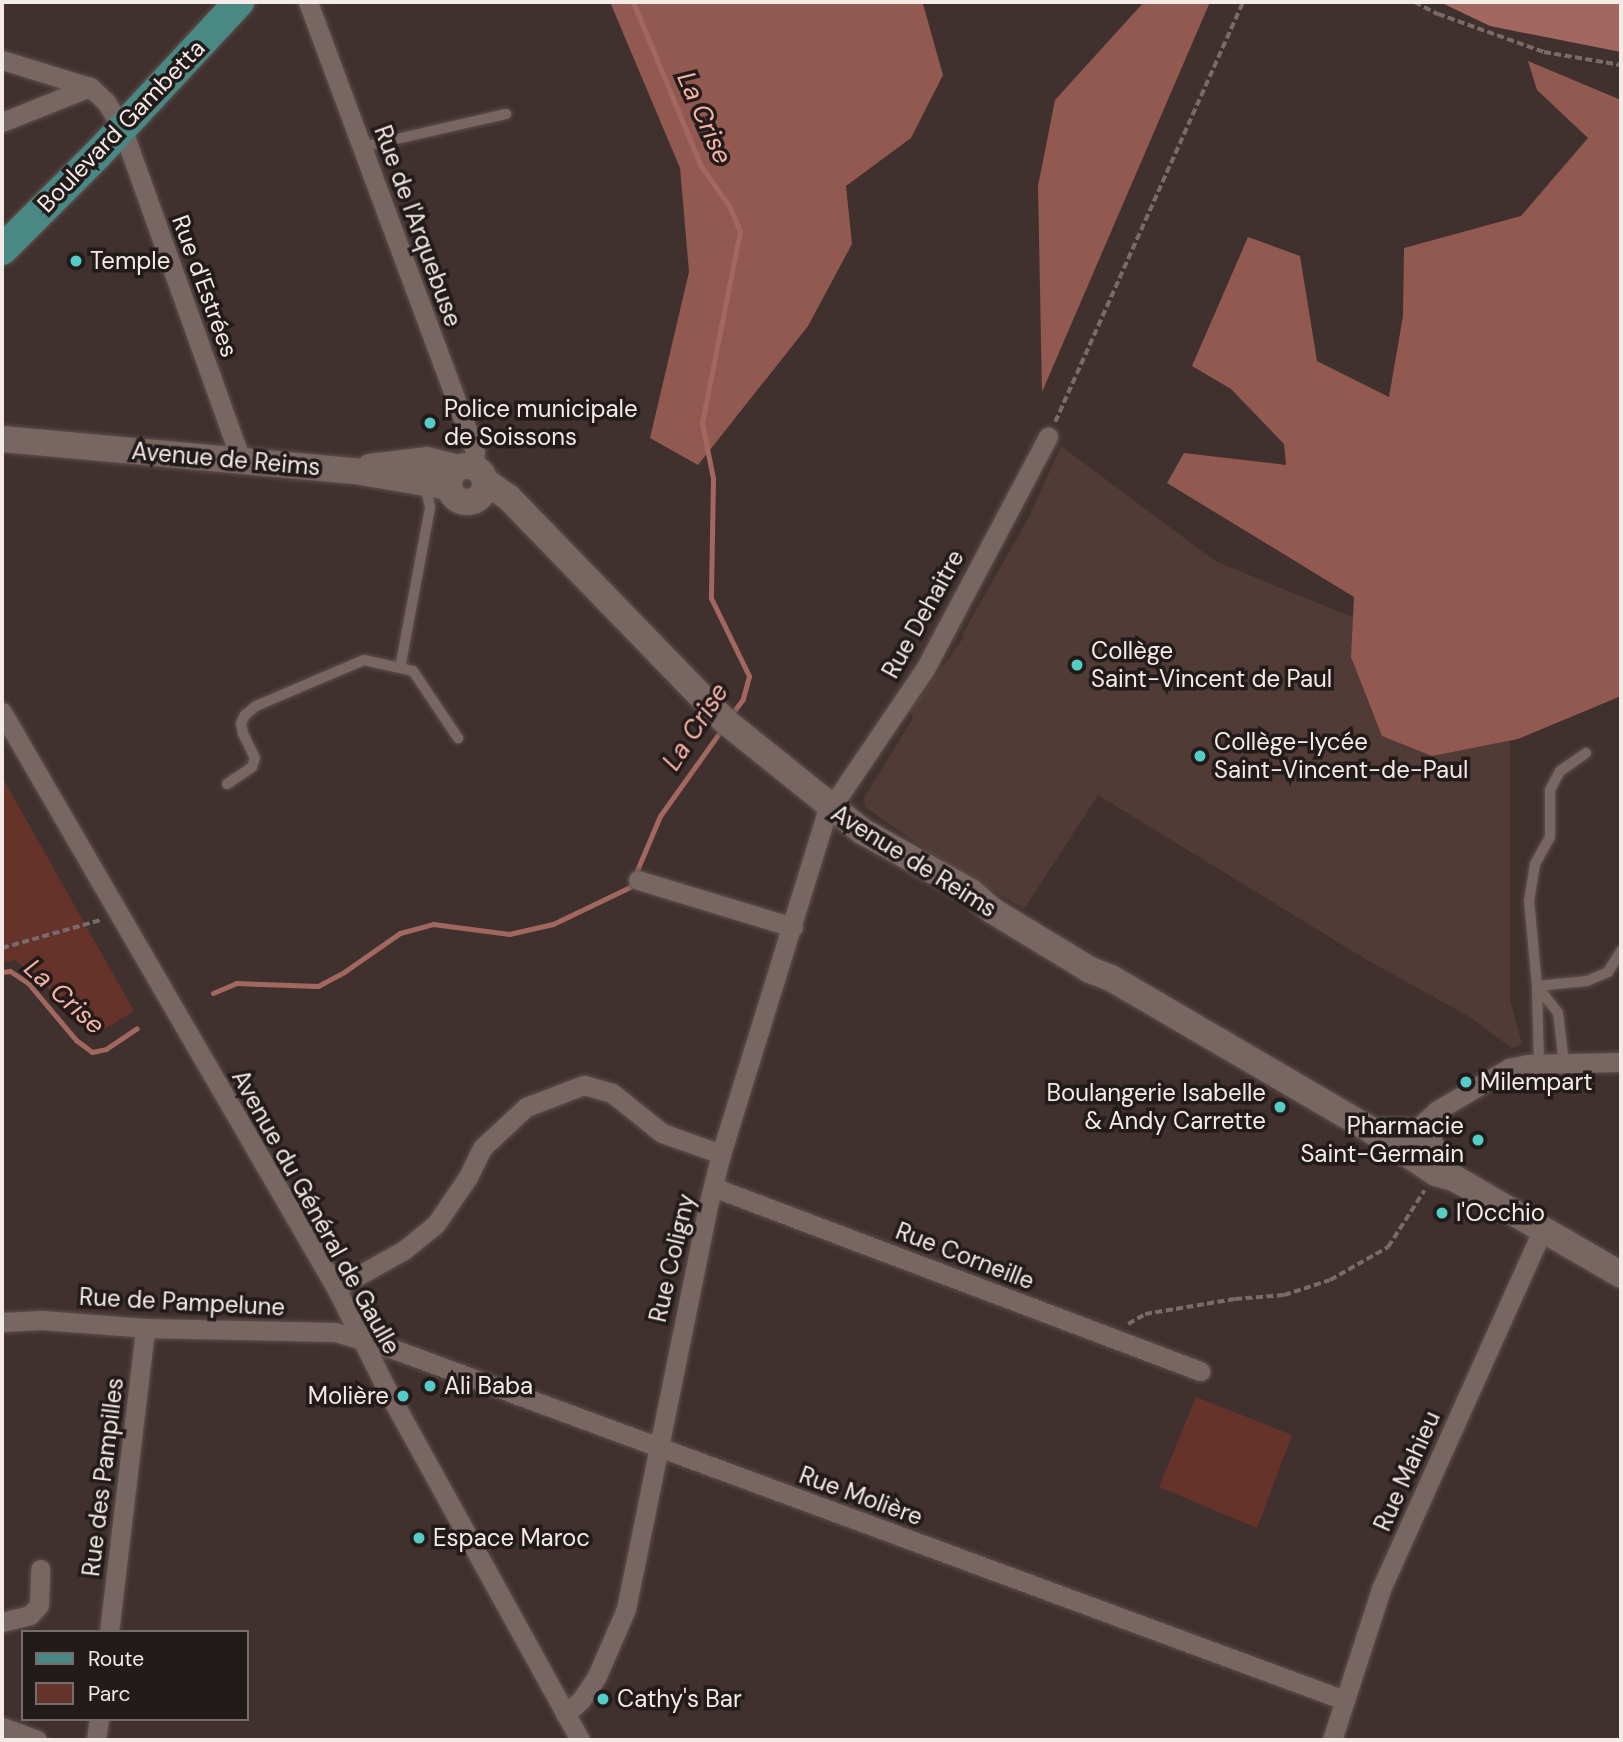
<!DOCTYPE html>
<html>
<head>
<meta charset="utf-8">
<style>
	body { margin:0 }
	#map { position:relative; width:1623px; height:1742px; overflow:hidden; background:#40312e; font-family:"DM Sans",sans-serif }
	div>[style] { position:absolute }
	.built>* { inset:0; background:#513b37 }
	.green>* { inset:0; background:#66332b }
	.forest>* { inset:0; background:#915950 }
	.water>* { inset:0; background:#a2685f }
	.stream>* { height:5px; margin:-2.5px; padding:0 2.5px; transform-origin:2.5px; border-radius:2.5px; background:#a2685f }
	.path>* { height:3.5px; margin-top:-1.75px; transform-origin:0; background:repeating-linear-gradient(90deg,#796b69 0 7px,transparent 0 10.5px) }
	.roads { filter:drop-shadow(0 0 2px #5c4f4d) drop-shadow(0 0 2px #5c4f4d) }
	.service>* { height:10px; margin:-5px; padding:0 5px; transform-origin:5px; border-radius:5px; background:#786663 }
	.minor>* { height:19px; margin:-9.5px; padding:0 9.5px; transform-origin:9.5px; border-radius:9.5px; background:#786663 }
	.secondary>* { height:26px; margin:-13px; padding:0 13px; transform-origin:13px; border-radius:13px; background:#786663 }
	.secondary>.ring { margin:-13px; padding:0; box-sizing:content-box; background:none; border:26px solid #786663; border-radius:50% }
	.primary>* { height:30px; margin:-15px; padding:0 15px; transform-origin:15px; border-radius:15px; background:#4a8884 }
	.dots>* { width:19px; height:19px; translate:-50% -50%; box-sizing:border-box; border:4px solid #221b1a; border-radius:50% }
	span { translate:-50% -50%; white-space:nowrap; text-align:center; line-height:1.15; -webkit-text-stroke:7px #221b1a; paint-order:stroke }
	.street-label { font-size:24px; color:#f4eae8 }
	.poi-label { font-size:24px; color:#f4eae8 }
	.left { translate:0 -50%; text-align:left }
	.right { translate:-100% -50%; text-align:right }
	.water-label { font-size:26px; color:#f8b2a6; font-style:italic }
	.frame { position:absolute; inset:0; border:4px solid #f4eae8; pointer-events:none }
	.legend { position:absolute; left:21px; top:1630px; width:228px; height:91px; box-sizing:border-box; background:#221b1a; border:2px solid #766e6c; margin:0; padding:9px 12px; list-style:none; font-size:21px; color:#f4eae8 }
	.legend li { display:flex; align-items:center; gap:14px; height:35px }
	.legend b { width:35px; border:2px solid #766e6c }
</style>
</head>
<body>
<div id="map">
	<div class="built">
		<div style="clip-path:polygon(1061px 446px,1215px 561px,1342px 613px,1510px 674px,1510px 1000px,1522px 1044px,1512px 1048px,1470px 1017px,1367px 960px,1098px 795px,1024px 909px,944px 862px,865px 807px,864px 798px,913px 718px,910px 711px,964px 637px,962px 635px,1030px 515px)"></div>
	</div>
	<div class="green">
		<div style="clip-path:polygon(2px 777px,134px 1011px,100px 1032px,15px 960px,2px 963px)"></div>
		<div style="clip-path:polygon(1196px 1397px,1292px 1435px,1257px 1528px,1159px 1487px)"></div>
	</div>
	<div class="forest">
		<div style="clip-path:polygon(610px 2px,918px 2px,923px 4px,943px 75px,911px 138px,846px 186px,852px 244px,808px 326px,698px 465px,650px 438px,689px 272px,680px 168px)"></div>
		<div style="clip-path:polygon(1144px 2px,1210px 2px,1042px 392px,1038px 186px,1055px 100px)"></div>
		<div style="clip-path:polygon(1528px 61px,1621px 100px,1621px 696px,1518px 739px,1432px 756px,1382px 736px,1351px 657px,1354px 597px,1167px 483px,1184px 453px,1286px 465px,1284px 444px,1231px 389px,1192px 366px,1248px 237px,1300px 256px,1317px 361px,1389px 397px,1403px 316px,1404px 248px,1521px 216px,1588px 138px,1537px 90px)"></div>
	</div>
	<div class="water">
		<div style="clip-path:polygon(1440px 2px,1621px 2px,1621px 52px,1490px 26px)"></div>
	</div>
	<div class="stream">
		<div style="left:633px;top:2px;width:178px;rotate:67.5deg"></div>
		<div style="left:701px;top:166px;width:49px;rotate:55deg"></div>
		<div style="left:729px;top:206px;width:27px;rotate:66deg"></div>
		<div style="left:740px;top:231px;width:196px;rotate:101.2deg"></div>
		<div style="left:702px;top:423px;width:56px;rotate:78.7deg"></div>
		<div style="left:713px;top:478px;width:120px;rotate:91deg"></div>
		<div style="left:711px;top:598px;width:87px;rotate:64deg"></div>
		<div style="left:749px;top:676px;width:24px;rotate:105deg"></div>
		<div style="left:743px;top:699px;width:20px;rotate:127deg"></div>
		<div style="left:2px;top:972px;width:8px;rotate:-7deg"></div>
		<div style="left:10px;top:971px;width:22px;rotate:34deg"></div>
		<div style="left:28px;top:983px;width:75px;rotate:49.9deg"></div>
		<div style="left:76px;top:1040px;width:20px;rotate:37deg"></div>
		<div style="left:92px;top:1052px;width:14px;rotate:-12deg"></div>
		<div style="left:106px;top:1049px;width:37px;rotate:-34deg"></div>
		<div style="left:213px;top:993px;width:25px;rotate:-23deg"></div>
		<div style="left:236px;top:983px;width:82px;rotate:2.1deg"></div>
		<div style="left:318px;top:986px;width:30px;rotate:-28deg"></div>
		<div style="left:344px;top:972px;width:68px;rotate:-34.9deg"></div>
		<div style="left:400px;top:933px;width:34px;rotate:-15deg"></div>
		<div style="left:433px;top:924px;width:77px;rotate:7.5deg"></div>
		<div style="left:509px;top:934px;width:45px;rotate:-12.8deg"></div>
		<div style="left:553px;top:924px;width:85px;rotate:-25.7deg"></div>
		<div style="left:630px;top:887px;width:77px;rotate:-67.1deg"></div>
		<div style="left:660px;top:816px;width:107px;rotate:-54.5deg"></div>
	</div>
	<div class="path">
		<div style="left:1415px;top:2px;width:26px;rotate:28deg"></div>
		<div style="left:1438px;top:14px;width:113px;rotate:19.7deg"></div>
		<div style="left:1544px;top:52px;width:78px;rotate:9.6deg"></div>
		<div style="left:1055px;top:422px;width:460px;rotate:-65.9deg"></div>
		<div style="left:2px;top:948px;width:103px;rotate:-15.8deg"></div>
		<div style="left:1128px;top:1324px;width:20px;rotate:-30deg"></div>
		<div style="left:1145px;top:1314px;width:91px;rotate:-9.5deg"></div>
		<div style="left:1235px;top:1299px;width:49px;rotate:-4.7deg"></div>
		<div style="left:1284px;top:1295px;width:48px;rotate:-18.1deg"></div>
		<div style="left:1330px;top:1280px;width:67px;rotate:-29.6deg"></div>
		<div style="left:1388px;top:1247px;width:67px;rotate:-57.3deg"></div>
	</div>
	<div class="roads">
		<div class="service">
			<div style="left:362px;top:147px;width:148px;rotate:-12.9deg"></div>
			<div style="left:400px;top:668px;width:164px;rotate:-79.4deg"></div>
			<div style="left:430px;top:507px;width:22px;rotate:-103deg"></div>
			<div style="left:1586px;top:753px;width:32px;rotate:145deg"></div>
			<div style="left:1560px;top:771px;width:21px;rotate:118deg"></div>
			<div style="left:1550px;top:790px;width:47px;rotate:90deg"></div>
			<div style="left:1550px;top:837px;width:31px;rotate:119deg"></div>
			<div style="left:1535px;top:864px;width:36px;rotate:99deg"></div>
			<div style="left:1529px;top:900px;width:86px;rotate:84.7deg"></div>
			<div style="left:1537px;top:986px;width:50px;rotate:-5.7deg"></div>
			<div style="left:1587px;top:981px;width:23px;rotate:-23deg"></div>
			<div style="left:1608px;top:972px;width:25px;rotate:-58deg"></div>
			<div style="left:227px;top:784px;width:30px;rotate:-34deg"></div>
			<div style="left:252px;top:767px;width:9px;rotate:-72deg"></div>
			<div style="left:255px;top:758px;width:28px;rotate:-116deg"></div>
			<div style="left:243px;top:733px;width:10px;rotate:-101deg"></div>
			<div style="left:241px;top:723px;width:9px;rotate:-63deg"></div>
			<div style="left:245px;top:715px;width:14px;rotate:-39deg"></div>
			<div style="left:256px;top:706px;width:117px;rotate:-23.1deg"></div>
			<div style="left:364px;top:660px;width:50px;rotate:12.7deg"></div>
			<div style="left:413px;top:671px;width:81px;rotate:56.1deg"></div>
			<div style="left:1539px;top:1064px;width:78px;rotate:-91.5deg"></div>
			<div style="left:1537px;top:986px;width:34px;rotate:52deg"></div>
			<div style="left:1558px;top:1013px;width:50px;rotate:83.2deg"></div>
		</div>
		<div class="minor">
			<div style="left:308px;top:2px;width:479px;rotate:69.6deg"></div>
			<div style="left:475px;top:451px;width:16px;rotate:97deg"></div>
			<div style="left:2px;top:60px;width:92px;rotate:17.1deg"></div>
			<div style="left:90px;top:87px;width:22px;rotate:43deg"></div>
			<div style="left:106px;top:102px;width:31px;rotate:58deg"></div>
			<div style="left:122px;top:128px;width:354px;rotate:70.3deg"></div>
			<div style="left:2px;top:122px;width:95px;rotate:-21.7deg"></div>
			<div style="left:2px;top:712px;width:666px;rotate:59.89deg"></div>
			<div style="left:336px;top:1288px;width:116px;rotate:63.4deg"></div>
			<div style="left:388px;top:1392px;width:397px;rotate:61.1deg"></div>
			<div style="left:638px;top:880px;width:162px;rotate:16.9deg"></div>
			<div style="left:1413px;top:1132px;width:31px;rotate:-42deg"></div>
			<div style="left:1436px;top:1111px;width:85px;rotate:-30.5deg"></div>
			<div style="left:1509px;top:1068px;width:19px;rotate:-12deg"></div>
			<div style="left:1528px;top:1064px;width:93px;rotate:-1.2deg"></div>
			<div style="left:713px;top:1187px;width:521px;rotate:20.7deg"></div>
			<div style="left:336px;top:1288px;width:78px;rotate:-29.2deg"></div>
			<div style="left:404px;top:1250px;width:41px;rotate:-39.1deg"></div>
			<div style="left:436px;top:1224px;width:57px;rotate:-55.8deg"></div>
			<div style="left:468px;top:1177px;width:32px;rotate:-64deg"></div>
			<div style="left:482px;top:1148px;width:60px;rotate:-43deg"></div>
			<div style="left:526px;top:1107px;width:62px;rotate:-20.8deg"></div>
			<div style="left:584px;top:1085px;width:29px;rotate:16deg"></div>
			<div style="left:612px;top:1093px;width:64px;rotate:38.7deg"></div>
			<div style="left:662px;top:1133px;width:63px;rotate:19.6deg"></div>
			<div style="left:2px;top:1322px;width:40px;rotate:-2.9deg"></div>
			<div style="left:42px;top:1320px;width:103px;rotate:4.4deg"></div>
			<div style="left:145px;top:1328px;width:190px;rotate:1.2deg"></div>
			<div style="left:335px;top:1332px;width:64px;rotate:16.4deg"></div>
			<div style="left:396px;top:1350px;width:1011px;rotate:20.26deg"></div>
			<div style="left:2px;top:1622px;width:29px;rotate:-14deg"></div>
			<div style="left:30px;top:1615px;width:13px;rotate:-48deg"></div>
			<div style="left:39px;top:1605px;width:36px;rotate:-88deg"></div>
			<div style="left:109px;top:1632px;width:306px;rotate:-83.2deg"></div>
			<div style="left:565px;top:1714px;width:21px;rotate:-41deg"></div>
			<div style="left:581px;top:1700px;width:29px;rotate:-56deg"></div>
			<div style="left:597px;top:1676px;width:73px;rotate:-66.6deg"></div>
			<div style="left:626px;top:1609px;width:407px;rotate:-78.5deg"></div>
			<div style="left:707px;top:1210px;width:58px;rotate:-76deg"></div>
			<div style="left:721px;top:1154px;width:355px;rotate:-72.8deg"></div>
			<div style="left:826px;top:815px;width:176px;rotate:-55.9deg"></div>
			<div style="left:925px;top:669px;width:263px;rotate:-62.1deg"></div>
			<div style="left:2px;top:1727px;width:37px;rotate:20deg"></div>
			<div style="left:96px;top:1740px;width:21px;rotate:-82deg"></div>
			<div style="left:1332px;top:1740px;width:159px;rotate:-72deg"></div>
			<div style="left:1381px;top:1589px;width:395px;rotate:-65.8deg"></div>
		</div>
		<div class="secondary">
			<div style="left:2px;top:439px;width:354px;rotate:5.2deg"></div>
			<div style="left:355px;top:471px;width:95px;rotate:9.7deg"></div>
			<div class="ring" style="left:449px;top:466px;width:10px;height:10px"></div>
			<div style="left:370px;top:467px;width:57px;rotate:-7deg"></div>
			<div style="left:427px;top:460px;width:32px;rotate:14deg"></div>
			<div style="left:485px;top:481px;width:29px;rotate:35deg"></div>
			<div style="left:509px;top:498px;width:310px;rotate:45.9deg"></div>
			<div style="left:725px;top:721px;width:176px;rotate:38.8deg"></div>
			<div style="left:862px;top:831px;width:125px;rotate:29.2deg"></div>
			<div style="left:971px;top:892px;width:29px;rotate:41deg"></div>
			<div style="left:993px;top:911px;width:114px;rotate:31.3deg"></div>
			<div style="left:1090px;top:970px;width:22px;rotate:21deg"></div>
			<div style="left:1111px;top:978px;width:292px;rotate:30.3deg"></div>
			<div style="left:1363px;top:1125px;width:87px;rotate:33.3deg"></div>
			<div style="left:1436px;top:1173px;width:19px;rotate:16deg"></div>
			<div style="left:1454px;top:1178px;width:193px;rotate:30.1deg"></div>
			<div style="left:1374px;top:1131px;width:39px;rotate:1deg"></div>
			<div style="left:1413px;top:1132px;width:17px;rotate:31deg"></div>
			<div style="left:1428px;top:1141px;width:40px;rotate:58deg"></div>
		</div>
		<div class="primary">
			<div style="left:2px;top:250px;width:134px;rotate:-45deg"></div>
			<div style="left:97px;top:155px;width:209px;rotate:-47.1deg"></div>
		</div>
	</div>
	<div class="dots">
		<div style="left:76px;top:261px;background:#54cdc8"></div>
		<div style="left:430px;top:423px;background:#54cdc8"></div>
		<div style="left:1077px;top:665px;background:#54cdc8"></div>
		<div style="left:1200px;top:756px;background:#54cdc8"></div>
		<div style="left:1466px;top:1082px;background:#54cdc8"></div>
		<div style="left:1280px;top:1107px;background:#54cdc8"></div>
		<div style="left:1478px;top:1140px;background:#54cdc8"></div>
		<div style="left:1442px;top:1213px;background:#54cdc8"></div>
		<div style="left:430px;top:1386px;background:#54cdc8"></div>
		<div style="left:403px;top:1396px;background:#54cdc8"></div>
		<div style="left:419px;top:1538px;background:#54cdc8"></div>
		<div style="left:603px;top:1699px;background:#54cdc8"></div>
	</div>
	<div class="street-label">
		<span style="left:121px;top:126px;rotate:-46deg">Boulevard Gambetta</span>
		<span style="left:418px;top:226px;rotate:70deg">Rue de l'Arquebuse</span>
		<span style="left:205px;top:286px;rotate:70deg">Rue d'Estrées</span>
		<span style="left:226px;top:459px;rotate:5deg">Avenue de Reims</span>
		<span style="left:923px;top:614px;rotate:-61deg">Rue Dehaitre</span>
		<span style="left:914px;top:861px;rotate:32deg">Avenue de Reims</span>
		<span style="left:316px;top:1212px;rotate:61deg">Avenue du Général de Gaulle</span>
		<span style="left:965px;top:1256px;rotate:21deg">Rue Corneille</span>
		<span style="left:672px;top:1258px;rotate:-77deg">Rue Coligny</span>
		<span style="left:182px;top:1302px;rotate:3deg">Rue de Pampelune</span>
		<span style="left:1407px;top:1471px;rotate:-66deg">Rue Mahieu</span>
		<span style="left:103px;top:1477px;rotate:-83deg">Rue des Pampilles</span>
		<span style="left:861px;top:1496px;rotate:20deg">Rue Molière</span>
	</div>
	<div class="poi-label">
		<span class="left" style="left:90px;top:261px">Temple</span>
		<span class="left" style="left:444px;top:423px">Police municipale<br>de Soissons</span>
		<span class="left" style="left:1091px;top:665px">Collège<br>Saint-Vincent de Paul</span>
		<span class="left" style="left:1214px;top:756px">Collège-lycée<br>Saint-Vincent-de-Paul</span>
		<span class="left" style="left:1480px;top:1082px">Milempart</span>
		<span class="right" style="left:1266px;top:1107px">Boulangerie Isabelle<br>&amp; Andy Carrette</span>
		<span class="right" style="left:1464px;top:1140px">Pharmacie<br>Saint-Germain</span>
		<span class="left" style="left:1456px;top:1213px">l'Occhio</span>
		<span class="left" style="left:444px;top:1386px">Ali Baba</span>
		<span class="right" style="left:389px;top:1396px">Molière</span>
		<span class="left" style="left:433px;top:1538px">Espace Maroc</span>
		<span class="left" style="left:617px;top:1699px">Cathy's Bar</span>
	</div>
	<div class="water-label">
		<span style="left:704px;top:118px;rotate:66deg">La Crise</span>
		<span style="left:696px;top:727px;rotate:-57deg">La Crise</span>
		<span style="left:64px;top:997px;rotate:42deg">La Crise</span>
	</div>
	<div class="frame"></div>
	<ul class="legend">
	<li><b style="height:9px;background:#4a8884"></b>Route</li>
	<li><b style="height:19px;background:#66332b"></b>Parc</li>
	</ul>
</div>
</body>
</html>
